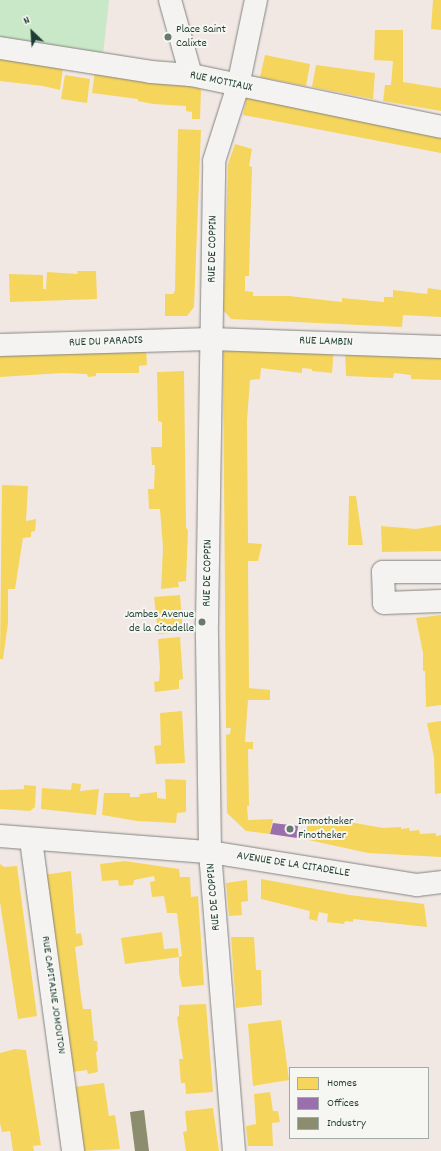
<!DOCTYPE html>
<html>
<head>
<meta charset="utf-8">
<style>
	body { margin:0 }
	#map { position:relative; width:441px; height:1151px; overflow:hidden; background:#f1e8e3; font-family:Dekko,sans-serif }
	div>[style] { position:absolute }
	.green>* { inset:0; background:#c9e8c7 }
	.homes>* { inset:0; background:#f6d55c }
	.offices>* { inset:0; background:#9970ab }
	.industry>* { inset:0; background:#8c8c6e }
	.roads { filter:drop-shadow(0 0 1px #838481) drop-shadow(0 0 1px #838481) }
	.minor>* { height:22px; margin:-11px; padding:0 11px; transform-origin:11px; border-radius:11px; background:#f4f3f1 }
	.dots>* { width:11px; height:11px; translate:-50% -50%; box-sizing:border-box; border:2px solid #f6f6f2; border-radius:50% }
	span { translate:-50% -50%; white-space:nowrap; text-align:center; line-height:1.15; -webkit-text-stroke:4px #f6f6f2; paint-order:stroke }
	.poi-label { font-size:12px; color:#1f3d34 }
	.left { translate:0 -50%; text-align:left }
	.right { translate:-100% -50%; text-align:right }
	.street-label { font-size:12px; color:#1f3d34 }
	.legend { position:absolute; left:289px; top:1067px; width:140px; height:72px; box-sizing:border-box; background:#f6f6f2; border:1px solid #a0aca6; margin:0; padding:5px 7px; list-style:none; font-size:12px; color:#1f3d34 }
	.legend li { display:flex; align-items:center; gap:8px; height:20px }
	.legend b { width:20px; border:1px solid #a0aca6 }
	.north { position:absolute; left:12px; top:12px; width:40px; height:40px; -webkit-text-stroke:3px #f6f6f2; paint-order:stroke; rotate:335deg; font-size:11px; font-weight:700; line-height:16px; text-align:center; color:#1f3d34 }
	.north::after { content:''; display:block; margin:auto; width:14px; height:18px; background:#1f3d34; clip-path:polygon(50% 0,100% 100%,50% 72%,0 100%) }
</style>
</head>
<body>
<div id="map">
	<div class="green">
		<div style="clip-path:polygon(0 0,109px 0,103px 55px,0 39px)"></div>
	</div>
	<div class="homes">
		<div style="clip-path:polygon(433px 0,441px 0,441px 30px,431px 29px)"></div>
		<div style="clip-path:polygon(375px 30px,403px 30px,403px 82px,441px 88px,441px 111px,383px 101px,385px 85px,391px 85px,393px 61px,374px 60px)"></div>
		<div style="clip-path:polygon(265px 55px,310px 64px,306px 86px,260px 77px)"></div>
		<div style="clip-path:polygon(0 58px,63px 68px,60px 90px,43px 86px,0 81px)"></div>
		<div style="clip-path:polygon(316px 65px,375px 73px,373px 99px,312px 87px)"></div>
		<div style="clip-path:polygon(95px 70px,196px 85px,201px 90px,200px 119px,192px 119px,192px 112px,186px 111px,186px 106px,153px 104px,138px 101px,138px 99px,92px 93px)"></div>
		<div style="clip-path:polygon(65px 75px,90px 79px,87px 103px,61px 99px)"></div>
		<div style="clip-path:polygon(247px 95px,441px 132px,441px 153px,243px 115px)"></div>
		<div style="clip-path:polygon(178px 129px,201px 130px,194px 307px,187px 316px,165px 316px,165px 294px,173px 294px,175px 291px)"></div>
		<div style="clip-path:polygon(235px 144px,252px 149px,249px 166px,252px 167px,249px 276px,245px 276px,245px 291px,253px 292px,253px 296px,289px 296px,342px 302px,342px 298px,384px 302px,384px 297px,393px 297px,393px 290px,427px 294px,428px 288px,441px 290px,441px 317px,403px 315px,402px 327px,231px 319px,223px 310px,224px 294px,228px 164px)"></div>
		<div style="clip-path:polygon(77px 271px,96px 271px,97px 299px,10px 302px,9px 274px,43px 275px,43px 289px,46px 289px,47px 272px,78px 274px)"></div>
		<div style="clip-path:polygon(232px 342px,334px 347px,332px 373px,312px 371px,312px 369px,302px 368px,302px 373px,261px 368px,260px 379px,250px 380px,247px 420px,248px 543px,262px 544px,258px 561px,248px 561px,249px 688px,270px 690px,270px 700px,248px 700px,245px 742px,253px 742px,253px 749px,248px 749px,249px 806px,247px 806px,248px 820px,273px 819px,270px 834px,246px 831px,227px 813px,226px 735px,230px 734px,231px 728px,226px 728px,223px 351px)"></div>
		<div style="clip-path:polygon(146px 348px,147px 365px,139px 366px,139px 373px,96px 373px,96px 376px,88px 377px,87px 374px,62px 373px,0 377px,0 352px)"></div>
		<div style="clip-path:polygon(345px 351px,441px 355px,441px 380px,411px 379px,411px 375px,394px 373px,393px 378px,346px 376px)"></div>
		<div style="clip-path:polygon(184px 371px,186px 527px,188px 531px,186px 581px,178px 582px,179px 587px,161px 589px,163px 548px,160px 509px,149px 509px,148px 489px,154px 489px,155px 465px,152px 465px,151px 447px,162px 447px,162px 422px,158px 421px,157px 372px)"></div>
		<div style="clip-path:polygon(2px 485px,28px 486px,26px 521px,36px 519px,35px 531px,31px 532px,31px 537px,23px 538px,15px 589px,8px 589px,8px 623px,3px 659px,0 659px)"></div>
		<div style="clip-path:polygon(349px 496px,356px 496px,363px 545px,348px 545px)"></div>
		<div style="clip-path:polygon(441px 525px,441px 551px,382px 552px,381px 526px,416px 529px)"></div>
		<div style="clip-path:polygon(180px 595px,183px 632px,158px 634px,154px 597px)"></div>
		<div style="clip-path:polygon(441px 615px,441px 705px,426px 707px,425px 671px,429px 671px,423px 671px,423px 653px,416px 618px)"></div>
		<div style="clip-path:polygon(180px 637px,183px 679px,179px 680px,179px 689px,155px 692px,154px 682px,159px 681px,160px 669px,158px 639px)"></div>
		<div style="clip-path:polygon(182px 711px,185px 763px,156px 764px,154px 746px,161px 745px,160px 713px)"></div>
		<div style="clip-path:polygon(441px 721px,441px 793px,435px 794px,434px 757px,427px 723px)"></div>
		<div style="clip-path:polygon(165px 779px,186px 780px,186px 812px,177px 813px,176px 823px,137px 821px,102px 815px,104px 793px,130px 793px,130px 797px,139px 797px,140px 794px,157px 792px,157px 798px,166px 799px)"></div>
		<div style="clip-path:polygon(72px 783px,81px 784px,80px 791px,99px 789px,96px 815px,41px 809px,42px 788px,71px 790px)"></div>
		<div style="clip-path:polygon(24px 785px,36px 786px,35px 807px,30px 811px,0 809px,0 790px,24px 789px)"></div>
		<div style="clip-path:polygon(309px 820px,355px 823px,383px 828px,401px 827px,401px 829px,409px 828px,410px 831px,419px 830px,420px 834px,436px 833px,436px 836px,441px 835px,441px 857px,368px 853px,304px 839px)"></div>
		<div style="clip-path:polygon(125px 861px,179px 869px,180px 877px,190px 877px,191px 897px,198px 896px,204px 985px,182px 987px,179px 973px,179px 957px,182px 956px,177px 913px,167px 913px,164px 896px,152px 897px,150px 882px,155px 881px,154px 876px,134px 880px,133px 885px,119px 886px,118px 880px,102px 881px,100px 864px)"></div>
		<div style="clip-path:polygon(0 864px,4px 867px,17px 866px,37px 1016px,18px 1019px,0 902px)"></div>
		<div style="clip-path:polygon(71px 871px,76px 934px,81px 933px,83px 945px,75px 947px,81px 997px,83px 1009px,91px 1009px,94px 1041px,97px 1041px,98px 1051px,96px 1052px,98px 1072px,88px 1074px,87px 1070px,72px 1072px,44px 875px)"></div>
		<div style="clip-path:polygon(261px 879px,349px 895px,424px 904px,427px 927px,353px 919px,353px 922px,345px 921px,344px 924px,327px 922px,328px 914px,319px 912px,317px 921px,309px 919px,310px 911px,261px 899px)"></div>
		<div style="clip-path:polygon(247px 880px,248px 901px,241px 902px,242px 915px,229px 916px,226px 883px)"></div>
		<div style="clip-path:polygon(162px 932px,164px 949px,178px 948px,179px 957px,125px 964px,121px 938px)"></div>
		<div style="clip-path:polygon(231px 937px,254px 937px,256px 970px,261px 970px,262px 1005px,236px 1008px)"></div>
		<div style="clip-path:polygon(206px 1004px,213px 1092px,186px 1094px,185px 1083px,181px 1083px,179px 1059px,183px 1059px,177px 1017px,179px 1016px,179px 1005px)"></div>
		<div style="clip-path:polygon(281px 1020px,289px 1080px,253px 1086px,248px 1024px)"></div>
		<div style="clip-path:polygon(15px 1049px,26px 1050px,41px 1145px,33px 1146px,34px 1151px,13px 1151px,10px 1131px,2px 1132px,0 1123px,0 1053px)"></div>
		<div style="clip-path:polygon(104px 1083px,109px 1116px,115px 1115px,120px 1149px,83px 1151px,74px 1087px)"></div>
		<div style="clip-path:polygon(270px 1092px,273px 1111px,278px 1111px,280px 1122px,272px 1123px,273px 1146px,248px 1146px,246px 1126px,256px 1124px,254px 1094px)"></div>
		<div style="clip-path:polygon(213px 1108px,219px 1151px,186px 1151px,183px 1132px,187px 1131px,185px 1111px)"></div>
	</div>
	<div class="offices">
		<div style="clip-path:polygon(273px 823px,298px 826px,297px 838px,270px 834px)"></div>
	</div>
	<div class="industry">
		<div style="clip-path:polygon(144px 1110px,149px 1151px,135px 1151px,130px 1112px)"></div>
	</div>
	<div class="roads">
		<div class="minor">
			<div style="left:170px;top:0;width:78px;rotate:74.4deg"></div>
			<div style="left:0;top:48px;width:153px;rotate:9deg"></div>
			<div style="left:151px;top:72px;width:40px;rotate:4.3deg"></div>
			<div style="left:191px;top:75px;width:255px;rotate:11.7deg"></div>
			<div style="left:0;top:345px;width:211px;rotate:-1.6deg"></div>
			<div style="left:211px;top:339px;width:230px;rotate:2deg"></div>
			<div style="left:441px;top:572px;width:58px;rotate:180deg"></div>
			<div style="left:383px;top:572px;width:31px;rotate:88deg"></div>
			<div style="left:384px;top:603px;width:57px;rotate:-2deg"></div>
			<div style="left:0;top:836px;width:211px;rotate:4.4deg"></div>
			<div style="left:210px;top:852px;width:210px;rotate:9.1deg"></div>
			<div style="left:417px;top:885px;width:24px;rotate:-7deg"></div>
			<div style="left:31px;top:840px;width:314px;rotate:82.3deg"></div>
			<div style="left:234px;top:1151px;width:300px;rotate:-94.6deg"></div>
			<div style="left:210px;top:852px;width:229px;rotate:-90.8deg"></div>
			<div style="left:207px;top:623px;width:462px;rotate:-89.1deg"></div>
			<div style="left:214px;top:161px;width:79px;rotate:-72.3deg"></div>
			<div style="left:238px;top:86px;width:88px;rotate:-78.2deg"></div>
		</div>
	</div>
	<div class="dots">
		<div style="left:168px;top:37px;background:#687971"></div>
		<div style="left:202px;top:622px;background:#687971"></div>
		<div style="left:290px;top:829px;background:#687971"></div>
	</div>
	<div class="poi-label">
		<span class="left" style="left:176px;top:37px">Place Saint<br>Calixte</span>
		<span class="right" style="left:194px;top:622px">Jambes Avenue<br>de la Citadelle</span>
		<span class="left" style="left:298px;top:829px">Immotheker<br>Finotheker</span>
	</div>
	<div class="street-label">
		<span style="left:221px;top:82px;rotate:12deg">RUE MOTTIAUX</span>
		<span style="left:213px;top:249px;rotate:-89deg">RUE DE COPPIN</span>
		<span style="left:106px;top:342px;rotate:-2deg">RUE DU PARADIS</span>
		<span style="left:326px;top:342px;rotate:2deg">RUE LAMBIN</span>
		<span style="left:208px;top:573px;rotate:-89deg">RUE DE COPPIN</span>
		<span style="left:293px;top:865px;rotate:9deg">AVENUE DE LA CITADELLE</span>
		<span style="left:214px;top:897px;rotate:-95deg">RUE DE COPPIN</span>
		<span style="left:53px;top:995px;rotate:82deg">RUE CAPITAINE JOMOUTON</span>
	</div>
	<ul class="legend">
	<li><b style="height:11px;background:#f6d55c"></b>Homes</li>
	<li><b style="height:11px;background:#9970ab"></b>Offices</li>
	<li><b style="height:11px;background:#8c8c6e"></b>Industry</li>
	</ul>
	<div class="north">N</div>
</div>
</body>
</html>
